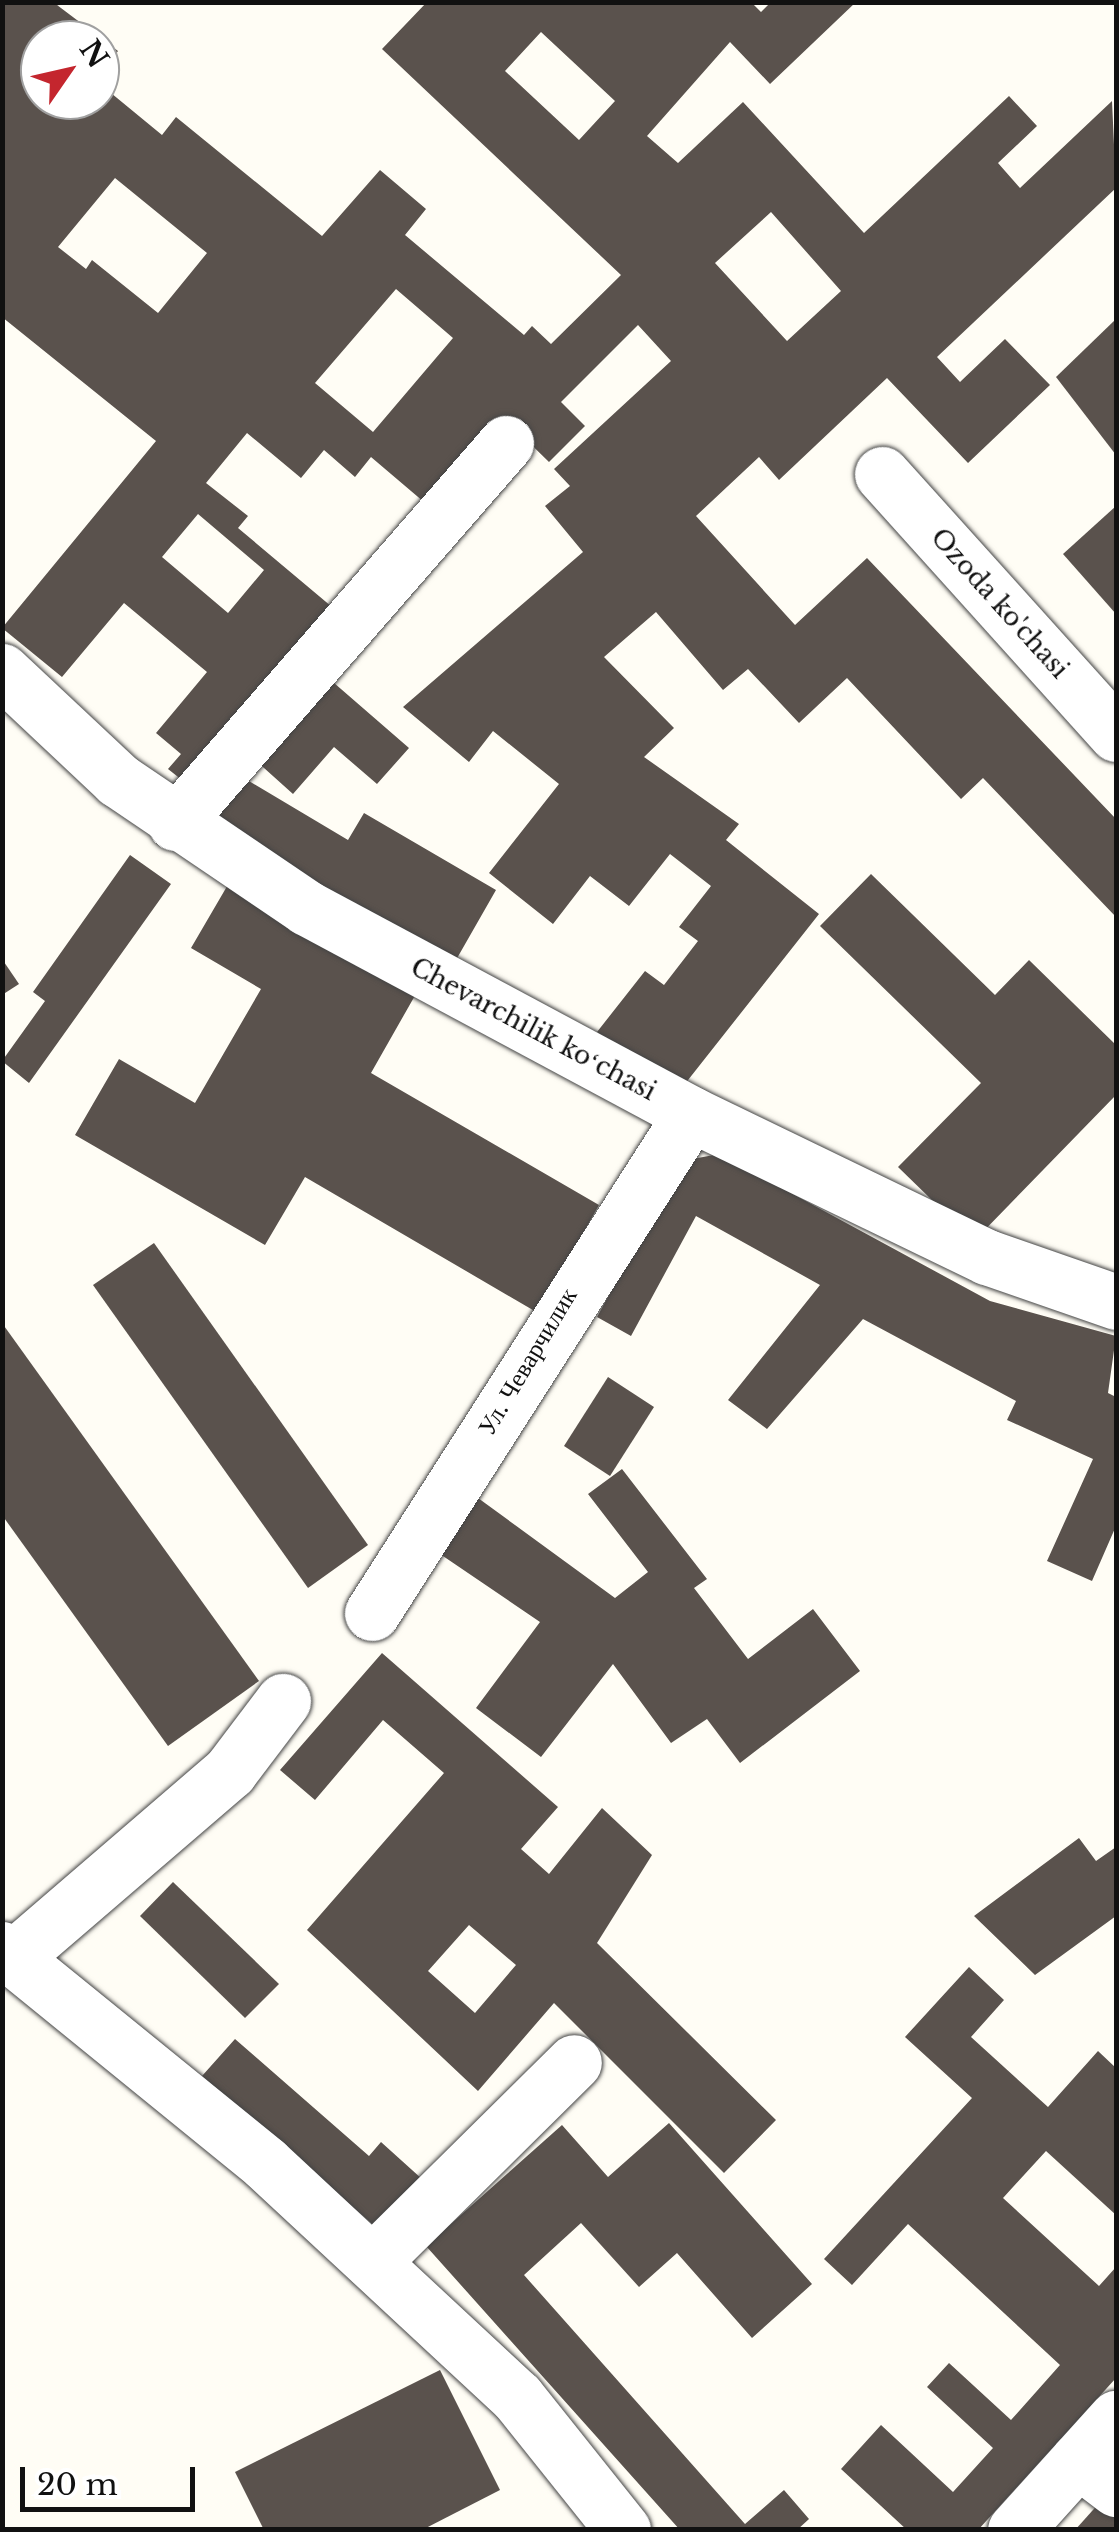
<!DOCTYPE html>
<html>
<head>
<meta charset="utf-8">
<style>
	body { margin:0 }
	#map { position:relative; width:1119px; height:2532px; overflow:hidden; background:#fffdf5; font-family:"Libre Baskerville",serif }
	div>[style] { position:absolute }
	.building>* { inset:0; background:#5a524d }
	.roads { filter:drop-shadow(0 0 2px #444) drop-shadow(0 0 2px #444) }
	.minor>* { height:55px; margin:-27.5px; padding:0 27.5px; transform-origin:27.5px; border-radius:27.5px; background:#fff }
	span { translate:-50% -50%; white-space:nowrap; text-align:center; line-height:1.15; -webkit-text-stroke:10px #fff; paint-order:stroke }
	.street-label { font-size:25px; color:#111 }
	.frame { position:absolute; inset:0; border:5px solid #111; pointer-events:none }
	.north { position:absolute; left:20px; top:20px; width:100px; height:100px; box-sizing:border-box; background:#fff; border:2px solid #a0a0a0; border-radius:50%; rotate:56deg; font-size:28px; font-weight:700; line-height:40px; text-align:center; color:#111 }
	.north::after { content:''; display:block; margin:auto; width:35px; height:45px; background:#c4262e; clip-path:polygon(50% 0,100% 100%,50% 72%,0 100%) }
	.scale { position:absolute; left:20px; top:2467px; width:175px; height:45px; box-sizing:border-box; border:5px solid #111; border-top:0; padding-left:12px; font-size:30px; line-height:35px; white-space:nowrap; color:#111; -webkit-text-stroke:8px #fff; paint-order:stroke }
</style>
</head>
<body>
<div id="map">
	<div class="building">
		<div style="clip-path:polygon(evenodd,2px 2px,53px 2px,118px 51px,100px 76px,100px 40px,40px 40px,40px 100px,100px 100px,100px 84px,162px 135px,176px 117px,322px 236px,380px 170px,426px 209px,405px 235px,524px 335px,532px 326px,551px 344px,621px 275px,382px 49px,427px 2px,751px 2px,761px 12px,771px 2px,856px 2px,770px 84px,730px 42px,647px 136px,678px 163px,743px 102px,864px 233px,1009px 96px,1037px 126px,998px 163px,1020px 188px,1112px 101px,1116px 188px,937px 357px,960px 382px,1005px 339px,1050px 385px,968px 463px,887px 378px,779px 480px,759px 457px,696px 516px,795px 625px,867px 558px,1116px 819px,1116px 917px,983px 778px,961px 799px,847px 678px,799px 723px,748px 669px,723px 690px,656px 612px,604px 657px,674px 728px,644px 757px,739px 824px,726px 840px,819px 914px,677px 1094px,597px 1032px,645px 971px,664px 985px,698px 941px,679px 927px,711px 886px,670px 854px,629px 906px,590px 876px,553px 924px,489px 873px,559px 784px,493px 731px,469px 762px,403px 707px,583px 552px,545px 506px,570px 486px,554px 469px,671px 361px,638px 325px,561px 402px,585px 426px,549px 462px,505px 419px,431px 508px,371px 457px,355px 477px,324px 450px,301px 478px,247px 433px,206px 483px,248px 516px,238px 528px,338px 612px,192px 788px,168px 769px,181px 754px,156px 733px,207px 672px,124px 603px,62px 677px,2px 628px,156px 441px,2px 317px,2px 2px,541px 32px,615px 101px,579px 140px,505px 71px,541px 32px,2px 2px,115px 178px,207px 253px,158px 313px,92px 260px,86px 269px,58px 247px,115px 178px,2px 2px,771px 212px,841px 291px,787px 341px,715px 263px,771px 212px,2px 2px,396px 289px,453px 338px,373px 432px,315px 383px,396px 289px,2px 2px,198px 514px,264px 570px,228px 613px,162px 557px,198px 514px)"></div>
		<div style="clip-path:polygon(1116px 319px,1116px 455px,1056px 377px)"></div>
		<div style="clip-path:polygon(1116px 506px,1116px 614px,1063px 554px)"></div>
		<div style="clip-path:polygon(326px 676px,409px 748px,377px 784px,334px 747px,293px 794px,254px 759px)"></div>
		<div style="clip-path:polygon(232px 771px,348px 840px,364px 813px,496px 890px,452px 967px,203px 820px)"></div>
		<div style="clip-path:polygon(130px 855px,171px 884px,29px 1083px,2px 1061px,45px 1001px,33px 992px)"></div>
		<div style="clip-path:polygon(871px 874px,995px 995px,1029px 960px,1116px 1045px,1116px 1095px,974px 1241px,898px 1167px,981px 1083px,820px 926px)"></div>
		<div style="clip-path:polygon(233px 876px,421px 985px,371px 1073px,599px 1205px,538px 1313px,305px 1177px,265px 1245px,75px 1135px,119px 1059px,195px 1103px,261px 989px,191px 948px)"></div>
		<div style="clip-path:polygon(2px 959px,19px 984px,2px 995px)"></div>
		<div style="clip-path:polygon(719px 1154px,990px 1301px,1116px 1336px,1108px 1393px,1116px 1397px,1116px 1526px,1092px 1581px,1047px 1561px,1093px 1459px,1007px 1420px,1016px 1401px,863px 1319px,767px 1429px,728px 1400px,820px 1285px,696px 1216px,631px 1336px,597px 1317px,682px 1161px)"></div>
		<div style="clip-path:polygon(154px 1243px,368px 1545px,308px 1588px,93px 1285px)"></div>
		<div style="clip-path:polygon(2px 1323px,259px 1681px,168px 1746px,2px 1515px)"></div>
		<div style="clip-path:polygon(608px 1377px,654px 1407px,610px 1476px,564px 1446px)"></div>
		<div style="clip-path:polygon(622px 1469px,707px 1579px,694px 1588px,748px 1659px,813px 1609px,860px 1671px,740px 1763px,707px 1719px,671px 1743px,613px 1664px,541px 1757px,476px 1708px,540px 1622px,440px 1554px,478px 1498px,615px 1598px,648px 1572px,588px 1494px)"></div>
		<div style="clip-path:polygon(evenodd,382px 1653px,558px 1807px,521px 1849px,549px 1874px,602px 1808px,652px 1855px,597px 1943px,776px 2120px,724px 2173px,554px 2003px,478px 2091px,307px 1930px,444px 1773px,383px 1720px,315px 1800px,280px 1770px,382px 1653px,469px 1925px,516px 1965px,475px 2013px,428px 1971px,469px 1925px)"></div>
		<div style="clip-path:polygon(1079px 1838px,1096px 1861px,1116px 1847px,1116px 1916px,1035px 1975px,974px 1916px)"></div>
		<div style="clip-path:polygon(173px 1882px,279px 1984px,245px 2018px,140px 1916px)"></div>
		<div style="clip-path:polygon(969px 1967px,1004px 2000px,971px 2037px,1048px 2107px,1098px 2051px,1116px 2068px,1116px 2215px,1046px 2151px,1003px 2198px,1099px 2286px,1116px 2267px,1116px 2378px,978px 2530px,907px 2530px,841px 2469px,881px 2425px,953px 2492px,993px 2448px,927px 2387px,949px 2363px,1011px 2420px,1060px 2365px,908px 2224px,852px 2285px,824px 2259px,972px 2098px,905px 2037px)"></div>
		<div style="clip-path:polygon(235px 2039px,369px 2156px,381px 2142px,422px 2179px,378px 2229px,202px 2076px)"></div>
		<div style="clip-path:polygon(669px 2123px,812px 2284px,752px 2338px,677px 2253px,639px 2287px,581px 2223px,524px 2275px,745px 2524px,784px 2490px,809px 2519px,797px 2530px,680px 2530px,426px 2246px,562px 2125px,608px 2177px)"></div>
		<div style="clip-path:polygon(440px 2370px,500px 2490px,422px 2530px,264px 2530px,235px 2472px)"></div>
		<div style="clip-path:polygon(1110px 2491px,1116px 2530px,1075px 2530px)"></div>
	</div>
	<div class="roads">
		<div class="minor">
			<div style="left:882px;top:474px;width:350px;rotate:48deg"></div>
			<div style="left:2px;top:671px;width:159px;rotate:43.2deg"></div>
			<div style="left:118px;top:780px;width:228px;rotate:34.1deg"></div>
			<div style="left:307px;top:908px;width:436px;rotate:28.2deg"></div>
			<div style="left:691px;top:1114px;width:329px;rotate:25.8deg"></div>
			<div style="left:987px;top:1257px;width:137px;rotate:19.2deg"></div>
			<div style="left:175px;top:823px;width:504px;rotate:-48.94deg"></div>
			<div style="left:372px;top:1613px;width:592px;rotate:-57.41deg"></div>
			<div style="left:2px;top:1949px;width:339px;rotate:39.1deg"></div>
			<div style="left:265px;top:2163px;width:344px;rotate:42.9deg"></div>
			<div style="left:517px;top:2397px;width:170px;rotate:51.4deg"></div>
			<div style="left:14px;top:1957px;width:285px;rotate:-40.7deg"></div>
			<div style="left:230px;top:1771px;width:88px;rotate:-52.9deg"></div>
			<div style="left:372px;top:2262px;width:284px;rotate:-44.7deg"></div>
			<div style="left:1078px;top:2460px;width:48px;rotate:37.3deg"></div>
			<div style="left:1015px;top:2530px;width:151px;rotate:-48deg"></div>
		</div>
	</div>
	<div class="street-label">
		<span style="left:999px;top:604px;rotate:48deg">Ozoda ko'chasi</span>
		<span style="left:533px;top:1030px;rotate:28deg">Chevarchilik koʻchasi</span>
		<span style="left:528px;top:1362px;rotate:-59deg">Ул. Чеварчилик</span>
	</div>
	<div class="frame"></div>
	<div class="north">N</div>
	<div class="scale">20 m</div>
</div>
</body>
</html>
